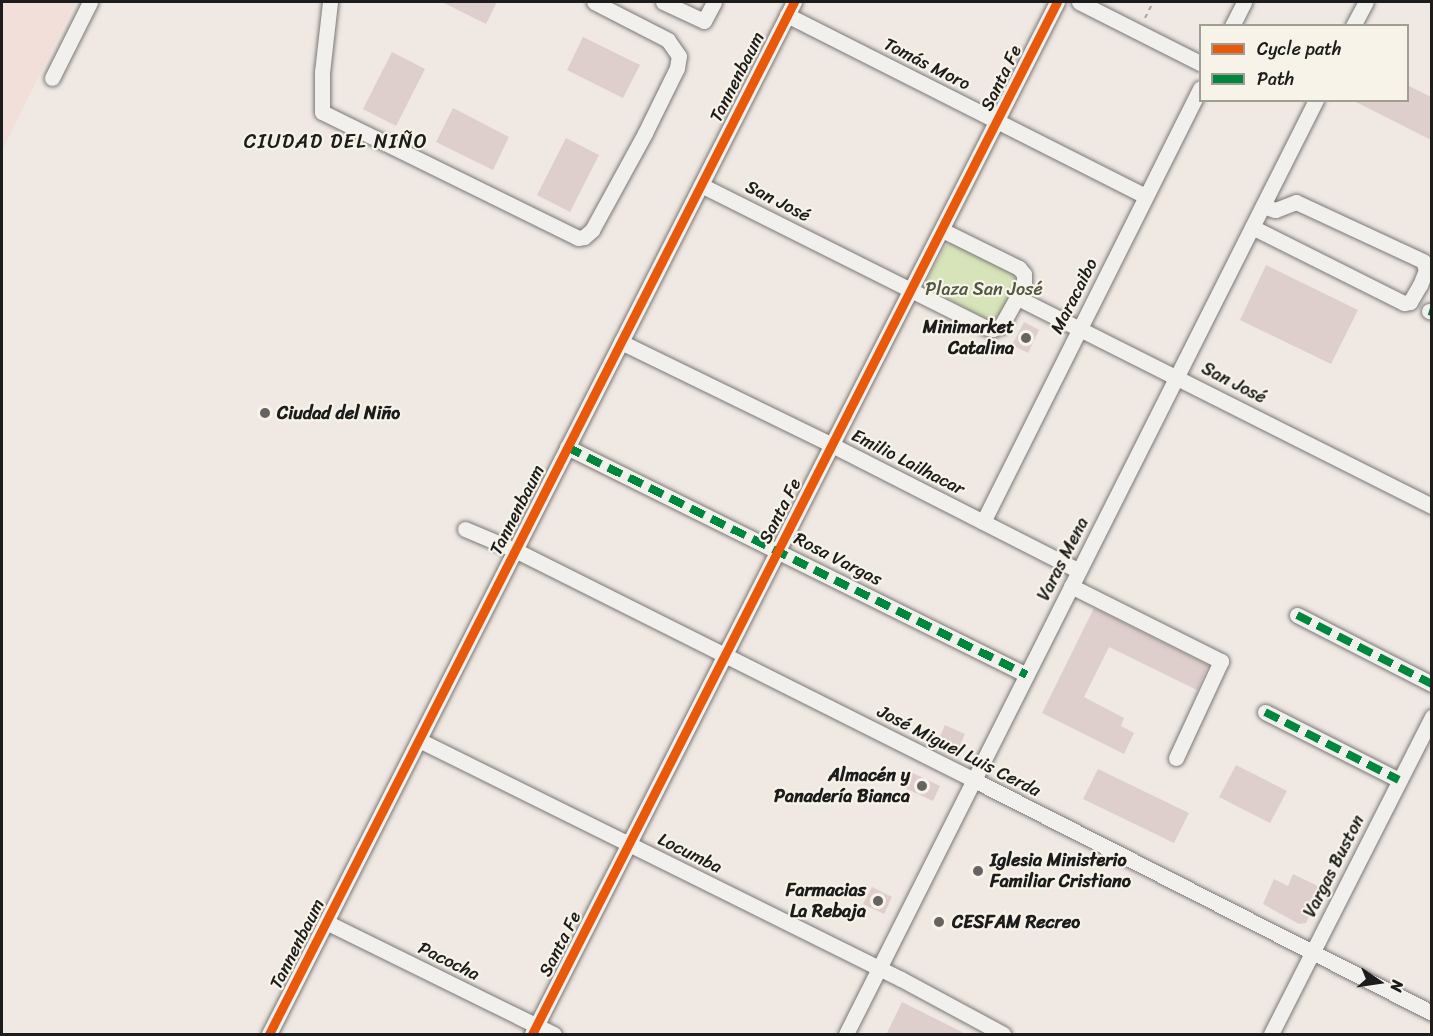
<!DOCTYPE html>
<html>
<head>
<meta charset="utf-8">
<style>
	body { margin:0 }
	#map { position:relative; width:1433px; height:1036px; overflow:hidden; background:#f0e8e3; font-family:Sriracha,sans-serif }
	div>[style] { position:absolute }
	.built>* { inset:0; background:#f3dfd9 }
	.green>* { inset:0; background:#d7e4b9 }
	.building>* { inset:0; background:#decfcc }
	.path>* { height:2px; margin-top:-1px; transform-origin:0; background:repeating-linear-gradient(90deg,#a9a7a4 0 4.5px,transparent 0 9px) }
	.roads { filter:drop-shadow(0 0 2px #7b7876) drop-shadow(0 0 2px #7b7876) }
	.minor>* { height:15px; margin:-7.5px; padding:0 7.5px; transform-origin:7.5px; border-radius:7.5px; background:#f2f0ec }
	.quiet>* { height:8px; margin-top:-4px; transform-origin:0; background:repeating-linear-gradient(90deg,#00873e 0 15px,transparent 0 23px) }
	.cycleway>* { height:9px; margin:-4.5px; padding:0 4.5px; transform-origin:4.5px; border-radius:4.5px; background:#e8590c }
	.dots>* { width:16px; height:16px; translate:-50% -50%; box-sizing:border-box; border:3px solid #f7f3e8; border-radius:50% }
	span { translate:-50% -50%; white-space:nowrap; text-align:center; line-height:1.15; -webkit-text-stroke:4.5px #f7f3e8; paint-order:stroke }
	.street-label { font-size:18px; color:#1c1c1c }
	.park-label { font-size:18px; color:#4e5741 }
	.poi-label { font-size:18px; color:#1c1c1c; font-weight:700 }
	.right { translate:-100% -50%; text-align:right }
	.left { translate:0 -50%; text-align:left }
	.neighbourhood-label { font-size:20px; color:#1c1c1c; letter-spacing:1.5px }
	.frame { position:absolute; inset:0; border:3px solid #1c1c1c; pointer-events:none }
	.legend { position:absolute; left:1199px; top:24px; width:210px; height:78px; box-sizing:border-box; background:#f7f3e8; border:2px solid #9f9d96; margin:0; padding:8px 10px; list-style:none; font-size:18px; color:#1c1c1c }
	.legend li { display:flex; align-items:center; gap:12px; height:30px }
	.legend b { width:30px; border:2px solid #9f9d96 }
	.north { position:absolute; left:1349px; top:952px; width:60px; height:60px; -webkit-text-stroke:4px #f7f3e8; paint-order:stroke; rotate:103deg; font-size:16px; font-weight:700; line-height:24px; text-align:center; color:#1c1c1c }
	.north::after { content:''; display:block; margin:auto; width:21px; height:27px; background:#1c1c1c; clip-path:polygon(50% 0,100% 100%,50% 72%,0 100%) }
</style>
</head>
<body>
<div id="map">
	<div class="built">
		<div style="clip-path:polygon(2px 2px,75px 2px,2px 151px)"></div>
	</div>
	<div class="green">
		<div style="clip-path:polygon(950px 243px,1015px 275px,1015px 287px,1000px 316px,988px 320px,928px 288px,926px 281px,945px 247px)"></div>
	</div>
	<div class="building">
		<div style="clip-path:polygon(442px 2px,497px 2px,486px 24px)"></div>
		<div style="clip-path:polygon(583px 37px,640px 65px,623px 98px,567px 70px)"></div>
		<div style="clip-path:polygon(392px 52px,425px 69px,396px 126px,363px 109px)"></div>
		<div style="clip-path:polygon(1407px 85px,1431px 97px,1431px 140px,1352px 100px,1407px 100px)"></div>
		<div style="clip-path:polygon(453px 108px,509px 137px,493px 170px,436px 142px)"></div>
		<div style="clip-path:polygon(566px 138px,599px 155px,570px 212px,537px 195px)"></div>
		<div style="clip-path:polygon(1266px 265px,1358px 310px,1331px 364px,1240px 320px)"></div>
		<div style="clip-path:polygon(1024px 322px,1039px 330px,1028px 353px,1012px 345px)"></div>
		<div style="clip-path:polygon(1094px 608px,1208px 665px,1197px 690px,1109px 647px,1084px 697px,1124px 718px,1121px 726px,1134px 733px,1124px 754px,1042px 713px)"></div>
		<div style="clip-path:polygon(945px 725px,965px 734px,957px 752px,937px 743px)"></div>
		<div style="clip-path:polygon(1236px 765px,1287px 791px,1270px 823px,1219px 797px)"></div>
		<div style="clip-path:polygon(1098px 769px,1189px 813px,1174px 843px,1083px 799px)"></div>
		<div style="clip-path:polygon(911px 772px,940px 786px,933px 801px,903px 787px)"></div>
		<div style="clip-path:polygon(1293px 874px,1322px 888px,1306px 923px,1299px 924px,1263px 904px,1274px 879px,1288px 886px)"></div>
		<div style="clip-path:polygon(872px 887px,892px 897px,884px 914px,863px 904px)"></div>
		<div style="clip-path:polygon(902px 1002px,968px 1035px,886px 1035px)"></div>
	</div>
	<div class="path">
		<div style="left:1145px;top:18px;width:18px;rotate:-63deg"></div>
	</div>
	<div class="roads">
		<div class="minor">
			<div style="left:330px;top:2px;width:70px;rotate:96.5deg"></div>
			<div style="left:322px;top:72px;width:40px;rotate:90deg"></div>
			<div style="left:322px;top:112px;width:285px;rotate:26.2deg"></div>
			<div style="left:578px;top:238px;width:6px;rotate:-9deg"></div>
			<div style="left:584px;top:237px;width:11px;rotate:-41deg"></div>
			<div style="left:592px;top:230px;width:111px;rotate:-61.3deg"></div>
			<div style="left:645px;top:133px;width:72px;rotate:-63.8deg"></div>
			<div style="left:677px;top:68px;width:12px;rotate:-81deg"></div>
			<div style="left:679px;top:56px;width:19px;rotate:-125deg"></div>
			<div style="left:668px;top:40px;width:83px;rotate:-152.8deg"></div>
			<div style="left:663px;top:2px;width:45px;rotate:24.9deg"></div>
			<div style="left:704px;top:21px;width:21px;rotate:-62deg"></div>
			<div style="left:1079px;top:2px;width:136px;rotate:26.8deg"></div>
			<div style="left:787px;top:15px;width:402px;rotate:26.8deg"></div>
			<div style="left:1232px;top:26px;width:27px;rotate:-63deg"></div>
			<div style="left:1353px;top:26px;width:27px;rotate:-62deg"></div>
			<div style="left:52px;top:78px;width:85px;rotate:-63.4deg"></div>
			<div style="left:701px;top:185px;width:318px;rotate:26.6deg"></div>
			<div style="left:985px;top:327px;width:8px;rotate:14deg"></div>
			<div style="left:993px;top:329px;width:9px;rotate:-21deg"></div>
			<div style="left:1001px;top:326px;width:47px;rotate:-60.7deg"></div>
			<div style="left:1024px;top:285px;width:11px;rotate:-90deg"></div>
			<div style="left:1024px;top:274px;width:8px;rotate:-130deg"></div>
			<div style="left:1019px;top:268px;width:86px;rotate:-153.7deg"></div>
			<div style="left:1252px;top:227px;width:170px;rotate:26.6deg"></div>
			<div style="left:1404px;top:303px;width:6px;rotate:-9deg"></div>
			<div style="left:1410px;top:302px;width:20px;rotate:-60deg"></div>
			<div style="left:1420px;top:285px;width:16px;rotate:-68deg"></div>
			<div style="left:1426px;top:270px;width:9px;rotate:-108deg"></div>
			<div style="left:1423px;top:261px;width:140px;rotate:-155.1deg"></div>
			<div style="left:1296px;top:202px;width:22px;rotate:159deg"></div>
			<div style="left:1275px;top:210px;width:13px;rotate:-162deg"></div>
			<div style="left:1018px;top:298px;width:463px;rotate:26.7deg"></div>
			<div style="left:1429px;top:311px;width:3px;rotate:18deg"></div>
			<div style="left:621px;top:342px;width:235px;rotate:26deg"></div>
			<div style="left:832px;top:445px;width:277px;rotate:27deg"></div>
			<div style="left:567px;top:447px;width:513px;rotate:26.37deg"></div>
			<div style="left:983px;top:522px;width:485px;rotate:-63.4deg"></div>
			<div style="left:465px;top:529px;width:54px;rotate:22.8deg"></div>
			<div style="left:515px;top:550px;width:513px;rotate:26.61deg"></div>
			<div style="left:974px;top:780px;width:514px;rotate:26.96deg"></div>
			<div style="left:1071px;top:586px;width:168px;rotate:26.6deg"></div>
			<div style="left:1221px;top:661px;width:107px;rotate:114.9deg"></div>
			<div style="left:1297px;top:615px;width:152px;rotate:27.1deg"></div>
			<div style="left:1265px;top:712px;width:150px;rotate:26.9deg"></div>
			<div style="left:419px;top:740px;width:538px;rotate:26.37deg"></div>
			<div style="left:901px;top:979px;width:116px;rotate:28.3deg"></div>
			<div style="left:326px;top:922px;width:254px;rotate:26.2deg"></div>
			<div style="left:269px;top:1034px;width:1158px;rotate:-63.04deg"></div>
			<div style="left:532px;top:1034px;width:1158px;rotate:-63.04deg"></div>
			<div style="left:846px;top:1034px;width:1046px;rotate:-63.29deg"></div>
			<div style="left:1271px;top:1034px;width:356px;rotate:-63.1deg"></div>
		</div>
	</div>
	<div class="quiet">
		<div style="left:1429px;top:311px;width:3px;rotate:18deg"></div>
		<div style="left:567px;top:447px;width:513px;rotate:26.37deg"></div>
		<div style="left:1297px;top:615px;width:152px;rotate:27.1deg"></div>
		<div style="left:1265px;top:712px;width:150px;rotate:26.9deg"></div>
	</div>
	<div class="cycleway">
		<div style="left:269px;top:1034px;width:1158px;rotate:-63.04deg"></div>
		<div style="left:532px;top:1034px;width:1158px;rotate:-63.04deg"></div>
	</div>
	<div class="dots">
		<div style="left:1026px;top:338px;background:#666362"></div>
		<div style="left:265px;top:413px;background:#666362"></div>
		<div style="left:922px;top:786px;background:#666362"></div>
		<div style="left:978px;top:871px;background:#666362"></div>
		<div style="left:878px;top:901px;background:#666362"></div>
		<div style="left:939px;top:922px;background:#666362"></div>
	</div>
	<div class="street-label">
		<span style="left:927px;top:64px;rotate:27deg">Tomás Moro</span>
		<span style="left:737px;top:77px;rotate:-63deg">Tannenbaum</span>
		<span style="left:1001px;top:78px;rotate:-64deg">Santa Fe</span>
		<span style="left:778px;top:201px;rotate:27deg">San José</span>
		<span style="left:1074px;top:296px;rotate:-63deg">Maracaibo</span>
		<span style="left:1234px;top:383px;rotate:27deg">San José</span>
		<span style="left:908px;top:462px;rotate:27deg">Emilio Lailhacar</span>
		<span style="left:517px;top:510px;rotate:-63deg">Tannenbaum</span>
		<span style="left:780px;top:511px;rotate:-63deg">Santa Fe</span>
		<span style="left:838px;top:559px;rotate:27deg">Rosa Vargas</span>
		<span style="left:1063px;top:559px;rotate:-63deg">Varas Mena</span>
		<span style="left:959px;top:751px;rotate:27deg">José Miguel Luis Cerda</span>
		<span style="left:690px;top:853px;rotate:26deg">Locumba</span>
		<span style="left:1334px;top:866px;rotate:-63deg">Vargas Buston</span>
		<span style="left:297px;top:944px;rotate:-63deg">Tannenbaum</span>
		<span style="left:560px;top:944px;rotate:-63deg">Santa Fe</span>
		<span style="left:449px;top:961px;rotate:26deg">Pacocha</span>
	</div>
	<div class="park-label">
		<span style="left:984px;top:289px">Plaza San José</span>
	</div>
	<div class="poi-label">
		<span class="right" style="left:1014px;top:338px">Minimarket<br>Catalina</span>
		<span class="left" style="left:277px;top:413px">Ciudad del Niño</span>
		<span class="right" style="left:910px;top:786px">Almacén y<br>Panadería Bianca</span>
		<span class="left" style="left:990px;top:871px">Iglesia Ministerio<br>Familiar Cristiano</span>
		<span class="right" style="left:866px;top:901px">Farmacias<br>La Rebaja</span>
		<span class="left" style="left:952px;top:922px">CESFAM Recreo</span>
	</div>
	<div class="neighbourhood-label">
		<span style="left:336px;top:141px">CIUDAD DEL NIÑO</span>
	</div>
	<div class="frame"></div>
	<ul class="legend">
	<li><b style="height:8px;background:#e8590c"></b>Cycle path</li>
	<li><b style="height:8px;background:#00873e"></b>Path</li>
	</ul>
	<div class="north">N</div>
</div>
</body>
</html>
